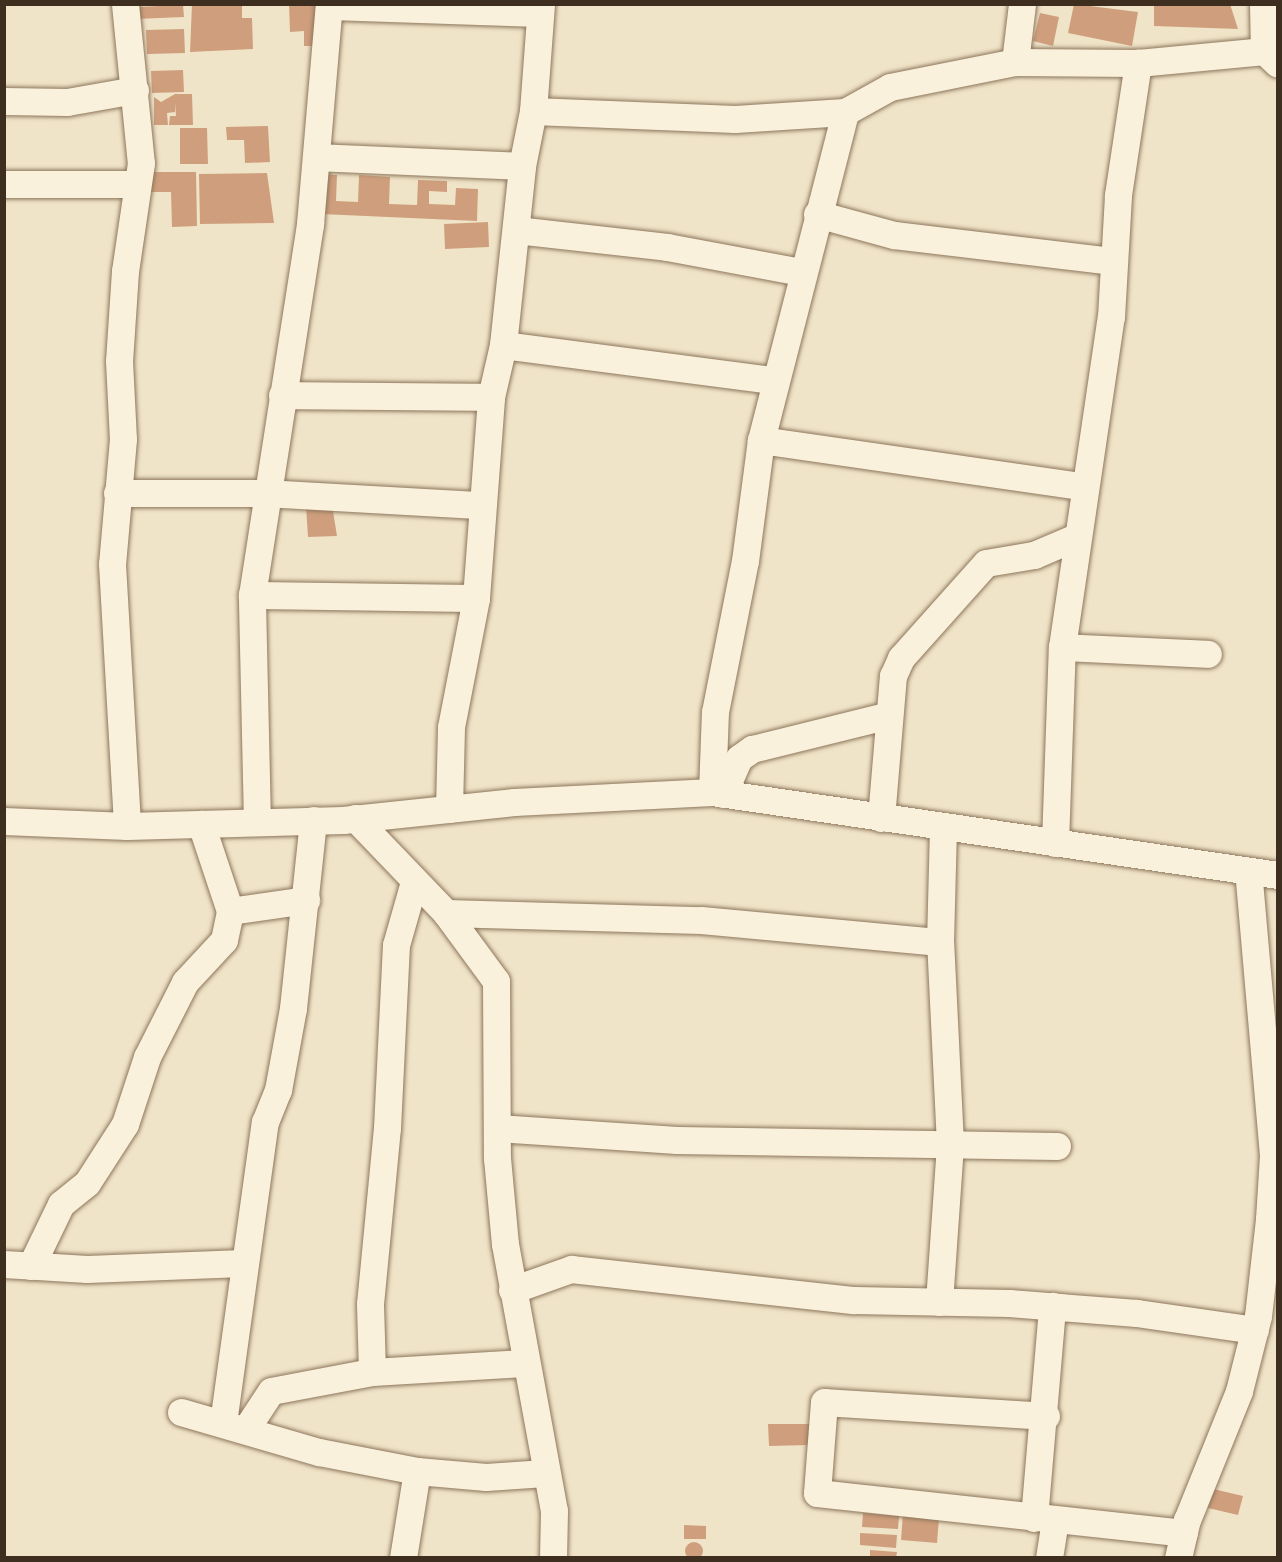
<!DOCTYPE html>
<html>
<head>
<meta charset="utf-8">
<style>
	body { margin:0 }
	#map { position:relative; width:1282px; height:1562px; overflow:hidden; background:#f0e4c8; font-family:"Times New Roman",serif }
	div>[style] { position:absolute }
	.building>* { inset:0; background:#cf9f7d }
	.round { border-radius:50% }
	.roads { filter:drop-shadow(0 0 2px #8d765c) drop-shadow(0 0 2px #8d765c) }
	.minor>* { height:27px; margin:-13.5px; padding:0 13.5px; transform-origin:13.5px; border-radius:13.5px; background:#faf1dc }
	span { translate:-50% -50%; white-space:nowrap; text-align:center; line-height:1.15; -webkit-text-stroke:6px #f7eed8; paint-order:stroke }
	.frame { position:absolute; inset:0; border:6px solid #3d2e20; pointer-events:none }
</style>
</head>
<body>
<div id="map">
	<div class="building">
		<div style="clip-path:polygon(192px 4px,242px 4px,242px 18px,252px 18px,253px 49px,190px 52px)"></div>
		<div style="clip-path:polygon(289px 4px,317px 4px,319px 46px,304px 46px,304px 31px,290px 32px)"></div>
		<div style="clip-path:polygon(1074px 4px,1138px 12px,1132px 46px,1068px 33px)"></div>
		<div style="clip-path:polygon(1154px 4px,1230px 4px,1238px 29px,1154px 26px)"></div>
		<div style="clip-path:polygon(183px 5px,184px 17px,136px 19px,136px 7px)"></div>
		<div style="clip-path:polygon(1040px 13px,1059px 17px,1053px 46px,1033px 41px)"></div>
		<div style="clip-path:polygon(184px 29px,185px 53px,147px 54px,146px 30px)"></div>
		<div style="clip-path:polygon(183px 70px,184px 92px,152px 93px,151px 71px)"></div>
		<div style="clip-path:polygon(175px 94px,192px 94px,193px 125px,169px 125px,170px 116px,176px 116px,175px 103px,175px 112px,167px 113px,168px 125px,154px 125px,154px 97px,161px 102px)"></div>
		<div style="clip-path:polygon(268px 126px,270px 162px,245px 163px,244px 140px,227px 140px,226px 127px)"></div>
		<div style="clip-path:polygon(180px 128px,207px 128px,208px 164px,180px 164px)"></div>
		<div style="clip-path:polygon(143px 172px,196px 172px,197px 226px,172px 227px,171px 192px,143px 192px)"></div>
		<div style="clip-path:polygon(267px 173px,274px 223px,200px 224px,199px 174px)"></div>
		<div style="clip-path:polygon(323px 174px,337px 175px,336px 201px,358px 202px,359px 175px,390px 177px,389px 204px,417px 205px,418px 180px,447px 181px,447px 192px,429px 191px,429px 204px,455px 205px,456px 188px,478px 189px,477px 221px,321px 214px)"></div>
		<div style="clip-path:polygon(488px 222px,489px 247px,445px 249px,444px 224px)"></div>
		<div style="clip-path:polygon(306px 506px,333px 511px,337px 536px,308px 537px)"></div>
		<div style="clip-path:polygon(768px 1424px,810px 1424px,810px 1445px,769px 1446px)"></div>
		<div style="clip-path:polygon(1213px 1489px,1243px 1496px,1238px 1515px,1208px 1508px)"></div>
		<div style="clip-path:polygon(863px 1513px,899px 1516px,898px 1529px,862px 1527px)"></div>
		<div style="clip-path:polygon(903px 1514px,939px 1518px,937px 1543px,901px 1540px)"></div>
		<div style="clip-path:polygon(684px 1525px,706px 1526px,706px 1539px,684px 1539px)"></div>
		<div style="clip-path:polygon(860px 1533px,897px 1535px,896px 1548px,860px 1545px)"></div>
		<div class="round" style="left:685px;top:1542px;width:18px;height:18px"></div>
		<div style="clip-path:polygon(870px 1550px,897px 1552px,896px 1558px,870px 1558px)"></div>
	</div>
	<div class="roads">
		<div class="minor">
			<div style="left:125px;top:4px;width:160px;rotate:84.3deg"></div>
			<div style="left:141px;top:163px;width:109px;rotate:98.4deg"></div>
			<div style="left:125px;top:271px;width:90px;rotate:93.8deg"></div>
			<div style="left:119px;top:361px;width:78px;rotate:87.1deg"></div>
			<div style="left:123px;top:439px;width:125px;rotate:95deg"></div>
			<div style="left:112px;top:564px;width:262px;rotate:86.7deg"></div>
			<div style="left:1263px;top:4px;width:47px;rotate:88.8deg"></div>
			<div style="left:1264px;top:51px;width:18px;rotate:43deg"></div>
			<div style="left:329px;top:6px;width:211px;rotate:1.9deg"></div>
			<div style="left:1015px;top:62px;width:58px;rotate:-83.1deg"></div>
			<div style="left:4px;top:101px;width:63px;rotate:0.9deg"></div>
			<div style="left:67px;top:102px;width:69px;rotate:-10deg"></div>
			<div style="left:533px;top:111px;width:202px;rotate:2.3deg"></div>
			<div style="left:735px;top:119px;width:110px;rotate:-3.6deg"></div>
			<div style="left:845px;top:112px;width:51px;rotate:-29.1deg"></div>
			<div style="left:890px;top:87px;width:127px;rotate:-11.3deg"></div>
			<div style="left:1015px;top:62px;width:123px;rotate:0.5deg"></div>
			<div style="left:1138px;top:63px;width:127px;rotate:-5.4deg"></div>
			<div style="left:317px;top:157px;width:205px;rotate:2.5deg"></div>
			<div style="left:4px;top:184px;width:130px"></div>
			<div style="left:817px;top:214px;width:80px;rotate:15.3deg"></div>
			<div style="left:894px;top:235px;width:221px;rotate:6.8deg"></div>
			<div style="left:516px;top:230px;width:152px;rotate:6.4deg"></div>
			<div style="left:667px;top:247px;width:135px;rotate:10.6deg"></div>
			<div style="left:503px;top:345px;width:272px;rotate:7.4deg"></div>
			<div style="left:282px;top:395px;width:209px;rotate:0.5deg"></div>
			<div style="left:761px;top:440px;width:324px;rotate:8.2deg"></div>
			<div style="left:117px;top:493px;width:147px"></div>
			<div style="left:264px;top:493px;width:218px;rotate:3.2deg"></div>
			<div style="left:252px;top:595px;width:224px;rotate:0.8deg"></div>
			<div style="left:1062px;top:647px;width:146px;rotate:2.7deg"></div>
			<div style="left:712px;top:792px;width:80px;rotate:-87.9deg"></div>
			<div style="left:715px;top:712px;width:154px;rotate:-78.8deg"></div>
			<div style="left:745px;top:561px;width:122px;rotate:-82.5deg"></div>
			<div style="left:761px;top:440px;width:339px;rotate:-75.6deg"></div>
			<div style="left:723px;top:794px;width:39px;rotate:-66deg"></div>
			<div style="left:739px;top:758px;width:16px;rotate:-35deg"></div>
			<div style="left:752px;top:749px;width:141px;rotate:-13.9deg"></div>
			<div style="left:449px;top:809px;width:82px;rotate:-88.6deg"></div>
			<div style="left:451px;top:727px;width:131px;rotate:-79deg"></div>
			<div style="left:476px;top:598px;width:202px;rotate:-85.7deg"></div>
			<div style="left:491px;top:397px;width:53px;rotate:-77deg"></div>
			<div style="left:503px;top:345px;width:180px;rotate:-83.9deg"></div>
			<div style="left:522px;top:166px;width:56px;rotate:-78.7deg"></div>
			<div style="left:533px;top:111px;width:107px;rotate:-85.7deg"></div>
			<div style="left:355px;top:818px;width:132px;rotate:46.2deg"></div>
			<div style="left:446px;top:913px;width:84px;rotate:53.7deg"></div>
			<div style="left:496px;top:981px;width:177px;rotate:89.7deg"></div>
			<div style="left:497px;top:1158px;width:86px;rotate:84.7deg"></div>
			<div style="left:505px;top:1244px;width:271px;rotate:79.6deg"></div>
			<div style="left:554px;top:1511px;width:47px;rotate:91.2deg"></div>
			<div style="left:881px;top:818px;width:143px;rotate:-85.2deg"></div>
			<div style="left:893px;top:676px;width:20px;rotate:-66deg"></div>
			<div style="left:901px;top:658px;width:127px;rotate:-48.2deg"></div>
			<div style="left:986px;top:563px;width:49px;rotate:-9.5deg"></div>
			<div style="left:1034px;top:555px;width:46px;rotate:-23.2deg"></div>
			<div style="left:4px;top:821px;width:123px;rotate:2.3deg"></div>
			<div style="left:127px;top:826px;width:216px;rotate:-1.6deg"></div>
			<div style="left:343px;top:820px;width:172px;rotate:-6deg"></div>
			<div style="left:514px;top:802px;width:198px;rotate:-2.9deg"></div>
			<div style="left:712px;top:792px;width:572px;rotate:8.34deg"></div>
			<div style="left:257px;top:822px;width:227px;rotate:-91.3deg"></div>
			<div style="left:252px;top:595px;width:376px;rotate:-81.1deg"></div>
			<div style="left:310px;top:224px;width:221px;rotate:-85.1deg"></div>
			<div style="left:1055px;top:843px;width:196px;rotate:-88deg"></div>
			<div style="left:1062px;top:647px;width:334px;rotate:-81.6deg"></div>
			<div style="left:1111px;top:317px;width:122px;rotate:-86.7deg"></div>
			<div style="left:1118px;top:195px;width:134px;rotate:-81.4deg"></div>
			<div style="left:230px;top:911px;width:77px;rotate:-8.2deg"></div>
			<div style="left:446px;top:913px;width:255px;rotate:1.6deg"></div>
			<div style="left:701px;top:920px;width:240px;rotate:5.3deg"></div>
			<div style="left:497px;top:1128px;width:180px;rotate:3.8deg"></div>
			<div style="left:677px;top:1140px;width:380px;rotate:0.9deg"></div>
			<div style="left:4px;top:1264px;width:83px;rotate:3.4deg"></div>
			<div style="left:87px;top:1269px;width:156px;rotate:-2.2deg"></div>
			<div style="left:31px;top:1266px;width:69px;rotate:-64.2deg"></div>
			<div style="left:61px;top:1204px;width:33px;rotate:-39deg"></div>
			<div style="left:87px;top:1183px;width:70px;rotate:-57.2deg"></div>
			<div style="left:125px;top:1124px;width:71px;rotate:-71.8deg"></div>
			<div style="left:147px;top:1057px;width:84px;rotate:-63.1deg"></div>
			<div style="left:185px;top:982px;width:57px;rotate:-47.1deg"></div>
			<div style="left:224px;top:940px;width:30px;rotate:-78deg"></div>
			<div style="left:230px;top:911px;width:92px;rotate:-108.4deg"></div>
			<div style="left:512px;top:1290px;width:63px;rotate:-19.6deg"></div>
			<div style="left:571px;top:1269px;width:285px;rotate:6.3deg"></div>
			<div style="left:854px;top:1300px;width:155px;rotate:1.1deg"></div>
			<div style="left:1009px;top:1303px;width:128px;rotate:4.5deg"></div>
			<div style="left:1137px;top:1313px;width:119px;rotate:8.2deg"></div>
			<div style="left:939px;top:1302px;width:158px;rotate:-86deg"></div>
			<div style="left:950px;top:1144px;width:202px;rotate:-92.8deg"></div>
			<div style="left:940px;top:942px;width:114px;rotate:-88.5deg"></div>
			<div style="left:372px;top:1372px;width:68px;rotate:-91.7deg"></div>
			<div style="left:370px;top:1304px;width:177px;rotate:-84.5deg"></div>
			<div style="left:387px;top:1128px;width:183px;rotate:-87.2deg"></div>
			<div style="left:396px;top:945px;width:66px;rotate:-74.1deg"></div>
			<div style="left:181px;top:1412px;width:144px;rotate:16.2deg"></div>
			<div style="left:319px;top:1452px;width:100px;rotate:11deg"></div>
			<div style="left:417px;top:1471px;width:69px;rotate:5deg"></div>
			<div style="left:486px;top:1477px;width:59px;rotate:-3.9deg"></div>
			<div style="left:1046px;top:1416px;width:222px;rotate:-176.4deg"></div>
			<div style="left:824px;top:1402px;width:91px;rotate:94.4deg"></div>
			<div style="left:817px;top:1493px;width:369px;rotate:6.2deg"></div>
			<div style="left:223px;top:1423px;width:304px;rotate:-82.1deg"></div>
			<div style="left:265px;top:1122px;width:35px;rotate:-68deg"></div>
			<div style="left:278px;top:1090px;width:83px;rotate:-79.6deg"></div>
			<div style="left:293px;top:1008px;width:189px;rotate:-83.9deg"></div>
			<div style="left:246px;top:1429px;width:45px;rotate:-56.7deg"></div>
			<div style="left:271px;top:1391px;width:103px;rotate:-10.7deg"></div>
			<div style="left:372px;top:1372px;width:152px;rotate:-3.4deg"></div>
			<div style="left:1034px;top:1518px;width:213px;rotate:-85.1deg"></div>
			<div style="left:403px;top:1558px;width:88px;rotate:-80.9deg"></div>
			<div style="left:1049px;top:1558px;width:38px;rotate:-81deg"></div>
			<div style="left:1178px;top:1558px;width:39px;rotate:-77deg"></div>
			<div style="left:1187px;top:1520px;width:139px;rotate:-68deg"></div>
			<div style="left:1239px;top:1391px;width:77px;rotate:-75.8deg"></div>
			<div style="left:1258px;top:1316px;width:98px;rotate:-83.5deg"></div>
			<div style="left:1269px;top:1219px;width:64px;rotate:-86.4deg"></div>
			<div style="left:1273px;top:1155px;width:285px;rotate:-95deg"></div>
		</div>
	</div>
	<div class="frame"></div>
</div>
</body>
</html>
